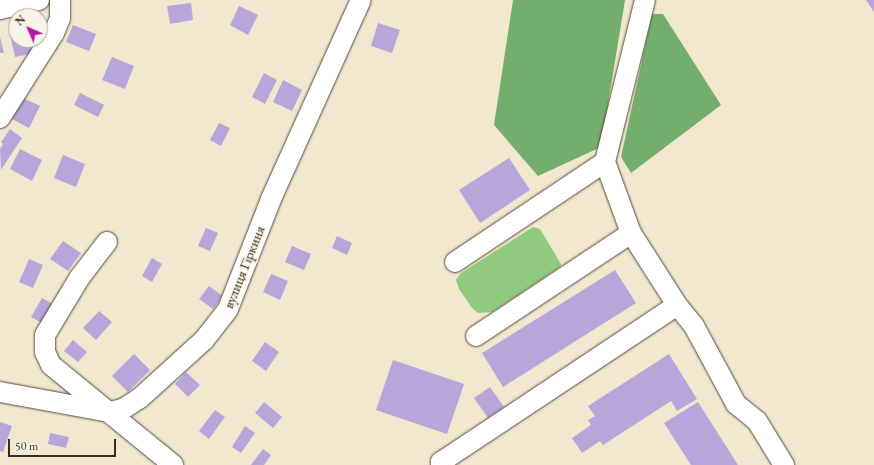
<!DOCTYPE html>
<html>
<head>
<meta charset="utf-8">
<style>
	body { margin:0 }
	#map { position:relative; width:874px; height:465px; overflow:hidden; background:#f2e7cf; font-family:"EB Garamond",serif }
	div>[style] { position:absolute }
	.green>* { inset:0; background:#90ca7e }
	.forest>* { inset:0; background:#74ae6d }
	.building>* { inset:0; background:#b6a6d9 }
	.roads { filter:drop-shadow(0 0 1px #564639) drop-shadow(0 0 1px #564639) }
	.minor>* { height:20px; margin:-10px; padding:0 10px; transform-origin:10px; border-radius:10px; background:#fff }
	span { translate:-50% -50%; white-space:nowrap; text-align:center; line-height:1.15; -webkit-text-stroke:3px #f7f3e8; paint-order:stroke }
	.street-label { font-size:14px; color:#3b2a1e }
	.north { position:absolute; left:8px; top:8px; width:40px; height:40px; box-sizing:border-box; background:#f7f3e8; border:1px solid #aca397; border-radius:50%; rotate:315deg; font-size:11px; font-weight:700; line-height:16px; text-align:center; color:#3b2a1e }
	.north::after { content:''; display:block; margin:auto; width:14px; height:18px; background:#b5179e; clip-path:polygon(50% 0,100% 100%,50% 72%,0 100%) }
	.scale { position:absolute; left:8px; top:439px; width:108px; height:18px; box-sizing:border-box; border:2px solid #3b2a1e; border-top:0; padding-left:5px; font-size:12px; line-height:14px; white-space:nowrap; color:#3b2a1e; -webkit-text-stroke:3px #f7f3e8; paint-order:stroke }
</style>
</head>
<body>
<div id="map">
	<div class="green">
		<div style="clip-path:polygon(533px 227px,540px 229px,561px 264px,560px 267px,492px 312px,478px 313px,472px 308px,459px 289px,456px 280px,461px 273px)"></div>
	</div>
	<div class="forest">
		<div style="clip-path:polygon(513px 0,625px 0,601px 147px,538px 176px,494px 125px)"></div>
		<div style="clip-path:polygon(652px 14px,663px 14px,721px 105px,631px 173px,621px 157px)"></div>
	</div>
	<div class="building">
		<div style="clip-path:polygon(866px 0,874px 0,874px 12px)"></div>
		<div style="clip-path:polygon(191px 3px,193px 20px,170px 24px,167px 6px)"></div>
		<div style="clip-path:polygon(239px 6px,258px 15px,248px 35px,230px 25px)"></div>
		<div style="clip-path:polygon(378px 23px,400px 30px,392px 53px,371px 46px)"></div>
		<div style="clip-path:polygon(73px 25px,96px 34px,89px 51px,66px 42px)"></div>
		<div style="clip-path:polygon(0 37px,4px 53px,0 53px)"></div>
		<div style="clip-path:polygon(16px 37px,16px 40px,32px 40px,35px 53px,15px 57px,11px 39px)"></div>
		<div style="clip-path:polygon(112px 57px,134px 66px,125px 89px,102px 80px)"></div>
		<div style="clip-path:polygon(264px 73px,277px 80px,265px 104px,252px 97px)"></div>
		<div style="clip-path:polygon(283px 80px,302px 90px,292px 111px,273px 102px)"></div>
		<div style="clip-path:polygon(80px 93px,104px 105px,98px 117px,74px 105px)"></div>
		<div style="clip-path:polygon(21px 97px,40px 106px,29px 128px,10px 118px)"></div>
		<div style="clip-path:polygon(219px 123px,230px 128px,221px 146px,210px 140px)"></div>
		<div style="clip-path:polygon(10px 129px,22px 138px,1px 170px,0 149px,3px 144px,1px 142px)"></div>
		<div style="clip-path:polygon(20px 149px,42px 160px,32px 181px,10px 169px)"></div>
		<div style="clip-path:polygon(63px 155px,85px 164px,76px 187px,54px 178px)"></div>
		<div style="clip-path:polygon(509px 158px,530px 190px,480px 223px,459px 190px)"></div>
		<div style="clip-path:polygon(206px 228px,218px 233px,210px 251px,198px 246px)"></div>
		<div style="clip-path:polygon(337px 236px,352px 243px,347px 255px,332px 248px)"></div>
		<div style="clip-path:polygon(63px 241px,81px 253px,68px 271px,50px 259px)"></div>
		<div style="clip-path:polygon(292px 246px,311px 254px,304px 270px,285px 262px)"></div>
		<div style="clip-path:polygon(152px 258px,162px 264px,152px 282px,142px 276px)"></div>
		<div style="clip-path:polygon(29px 259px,43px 265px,33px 288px,19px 282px)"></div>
		<div style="clip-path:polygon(615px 270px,636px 303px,503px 387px,482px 353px)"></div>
		<div style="clip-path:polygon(271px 274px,288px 281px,280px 300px,263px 292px)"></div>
		<div style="clip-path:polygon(209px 286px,223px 296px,213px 309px,199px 299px)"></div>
		<div style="clip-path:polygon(42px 298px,53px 304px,42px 323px,31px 317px)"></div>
		<div style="clip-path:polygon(99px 311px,112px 322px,96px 340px,83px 328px)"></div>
		<div style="clip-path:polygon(73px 340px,87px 352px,78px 362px,64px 351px)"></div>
		<div style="clip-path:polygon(265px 342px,279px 352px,266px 371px,252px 361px)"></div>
		<div style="clip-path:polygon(134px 354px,150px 370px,128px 392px,112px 376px)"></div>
		<div style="clip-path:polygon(669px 354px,697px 399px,677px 411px,671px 401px,603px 445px,600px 441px,582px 453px,572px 438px,591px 425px,588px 420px,595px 416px,588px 406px)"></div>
		<div style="clip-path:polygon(393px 360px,464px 384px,447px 434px,376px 410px)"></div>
		<div style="clip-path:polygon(186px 372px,200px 385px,188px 397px,175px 384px)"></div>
		<div style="clip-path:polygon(490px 387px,504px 407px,488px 418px,474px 398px)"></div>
		<div style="clip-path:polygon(264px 402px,282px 417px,273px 428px,255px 413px)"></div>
		<div style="clip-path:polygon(698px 402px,738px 465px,691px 465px,664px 423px)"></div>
		<div style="clip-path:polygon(215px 410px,225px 417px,209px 439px,199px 431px)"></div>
		<div style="clip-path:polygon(0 422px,12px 426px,3px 452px,0 451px)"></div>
		<div style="clip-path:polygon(245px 426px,255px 433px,241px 453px,232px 447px)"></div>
		<div style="clip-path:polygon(50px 433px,69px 437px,66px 448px,48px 444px)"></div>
		<div style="clip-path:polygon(263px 449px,271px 455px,264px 465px,251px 465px)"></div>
	</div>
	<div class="roads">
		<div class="minor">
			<div style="left:645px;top:0;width:167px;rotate:103.9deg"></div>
			<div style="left:605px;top:162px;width:76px;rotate:69.9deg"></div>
			<div style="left:631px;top:233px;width:85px;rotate:57.4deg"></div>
			<div style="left:677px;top:305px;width:27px;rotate:51deg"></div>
			<div style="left:694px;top:326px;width:89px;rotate:61.7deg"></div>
			<div style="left:736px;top:404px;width:27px;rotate:39deg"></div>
			<div style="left:757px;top:421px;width:52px;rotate:58.5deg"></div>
			<div style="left:0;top:9px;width:40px;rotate:-13deg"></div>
			<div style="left:0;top:118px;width:101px;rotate:-57.6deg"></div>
			<div style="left:54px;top:33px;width:16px;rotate:-68deg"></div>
			<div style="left:60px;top:18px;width:18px;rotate:-90deg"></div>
			<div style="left:107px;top:242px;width:44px;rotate:127.6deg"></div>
			<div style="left:80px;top:277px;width:68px;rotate:121.1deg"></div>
			<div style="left:45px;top:335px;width:17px;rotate:90deg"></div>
			<div style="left:45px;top:352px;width:14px;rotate:65deg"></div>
			<div style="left:51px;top:365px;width:158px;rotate:39.3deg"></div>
			<div style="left:455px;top:262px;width:180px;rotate:-33.7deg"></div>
			<div style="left:476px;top:336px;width:186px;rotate:-33.6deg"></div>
			<div style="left:0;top:392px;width:111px;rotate:10.4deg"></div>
			<div style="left:109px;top:412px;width:14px;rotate:-12deg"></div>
			<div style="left:123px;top:409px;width:20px;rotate:-33deg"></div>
			<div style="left:140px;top:398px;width:86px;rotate:-42.2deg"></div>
			<div style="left:204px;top:340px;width:39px;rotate:-52deg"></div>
			<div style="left:228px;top:309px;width:118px;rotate:-68.6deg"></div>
			<div style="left:271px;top:199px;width:218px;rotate:-65.7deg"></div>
			<div style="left:443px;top:465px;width:4px;rotate:-124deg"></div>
			<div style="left:441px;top:462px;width:283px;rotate:-33.6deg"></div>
		</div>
	</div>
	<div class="street-label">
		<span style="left:244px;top:267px;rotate:-68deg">вулиця Гіркиня</span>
	</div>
	<div class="north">N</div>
	<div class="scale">50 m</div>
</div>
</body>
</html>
